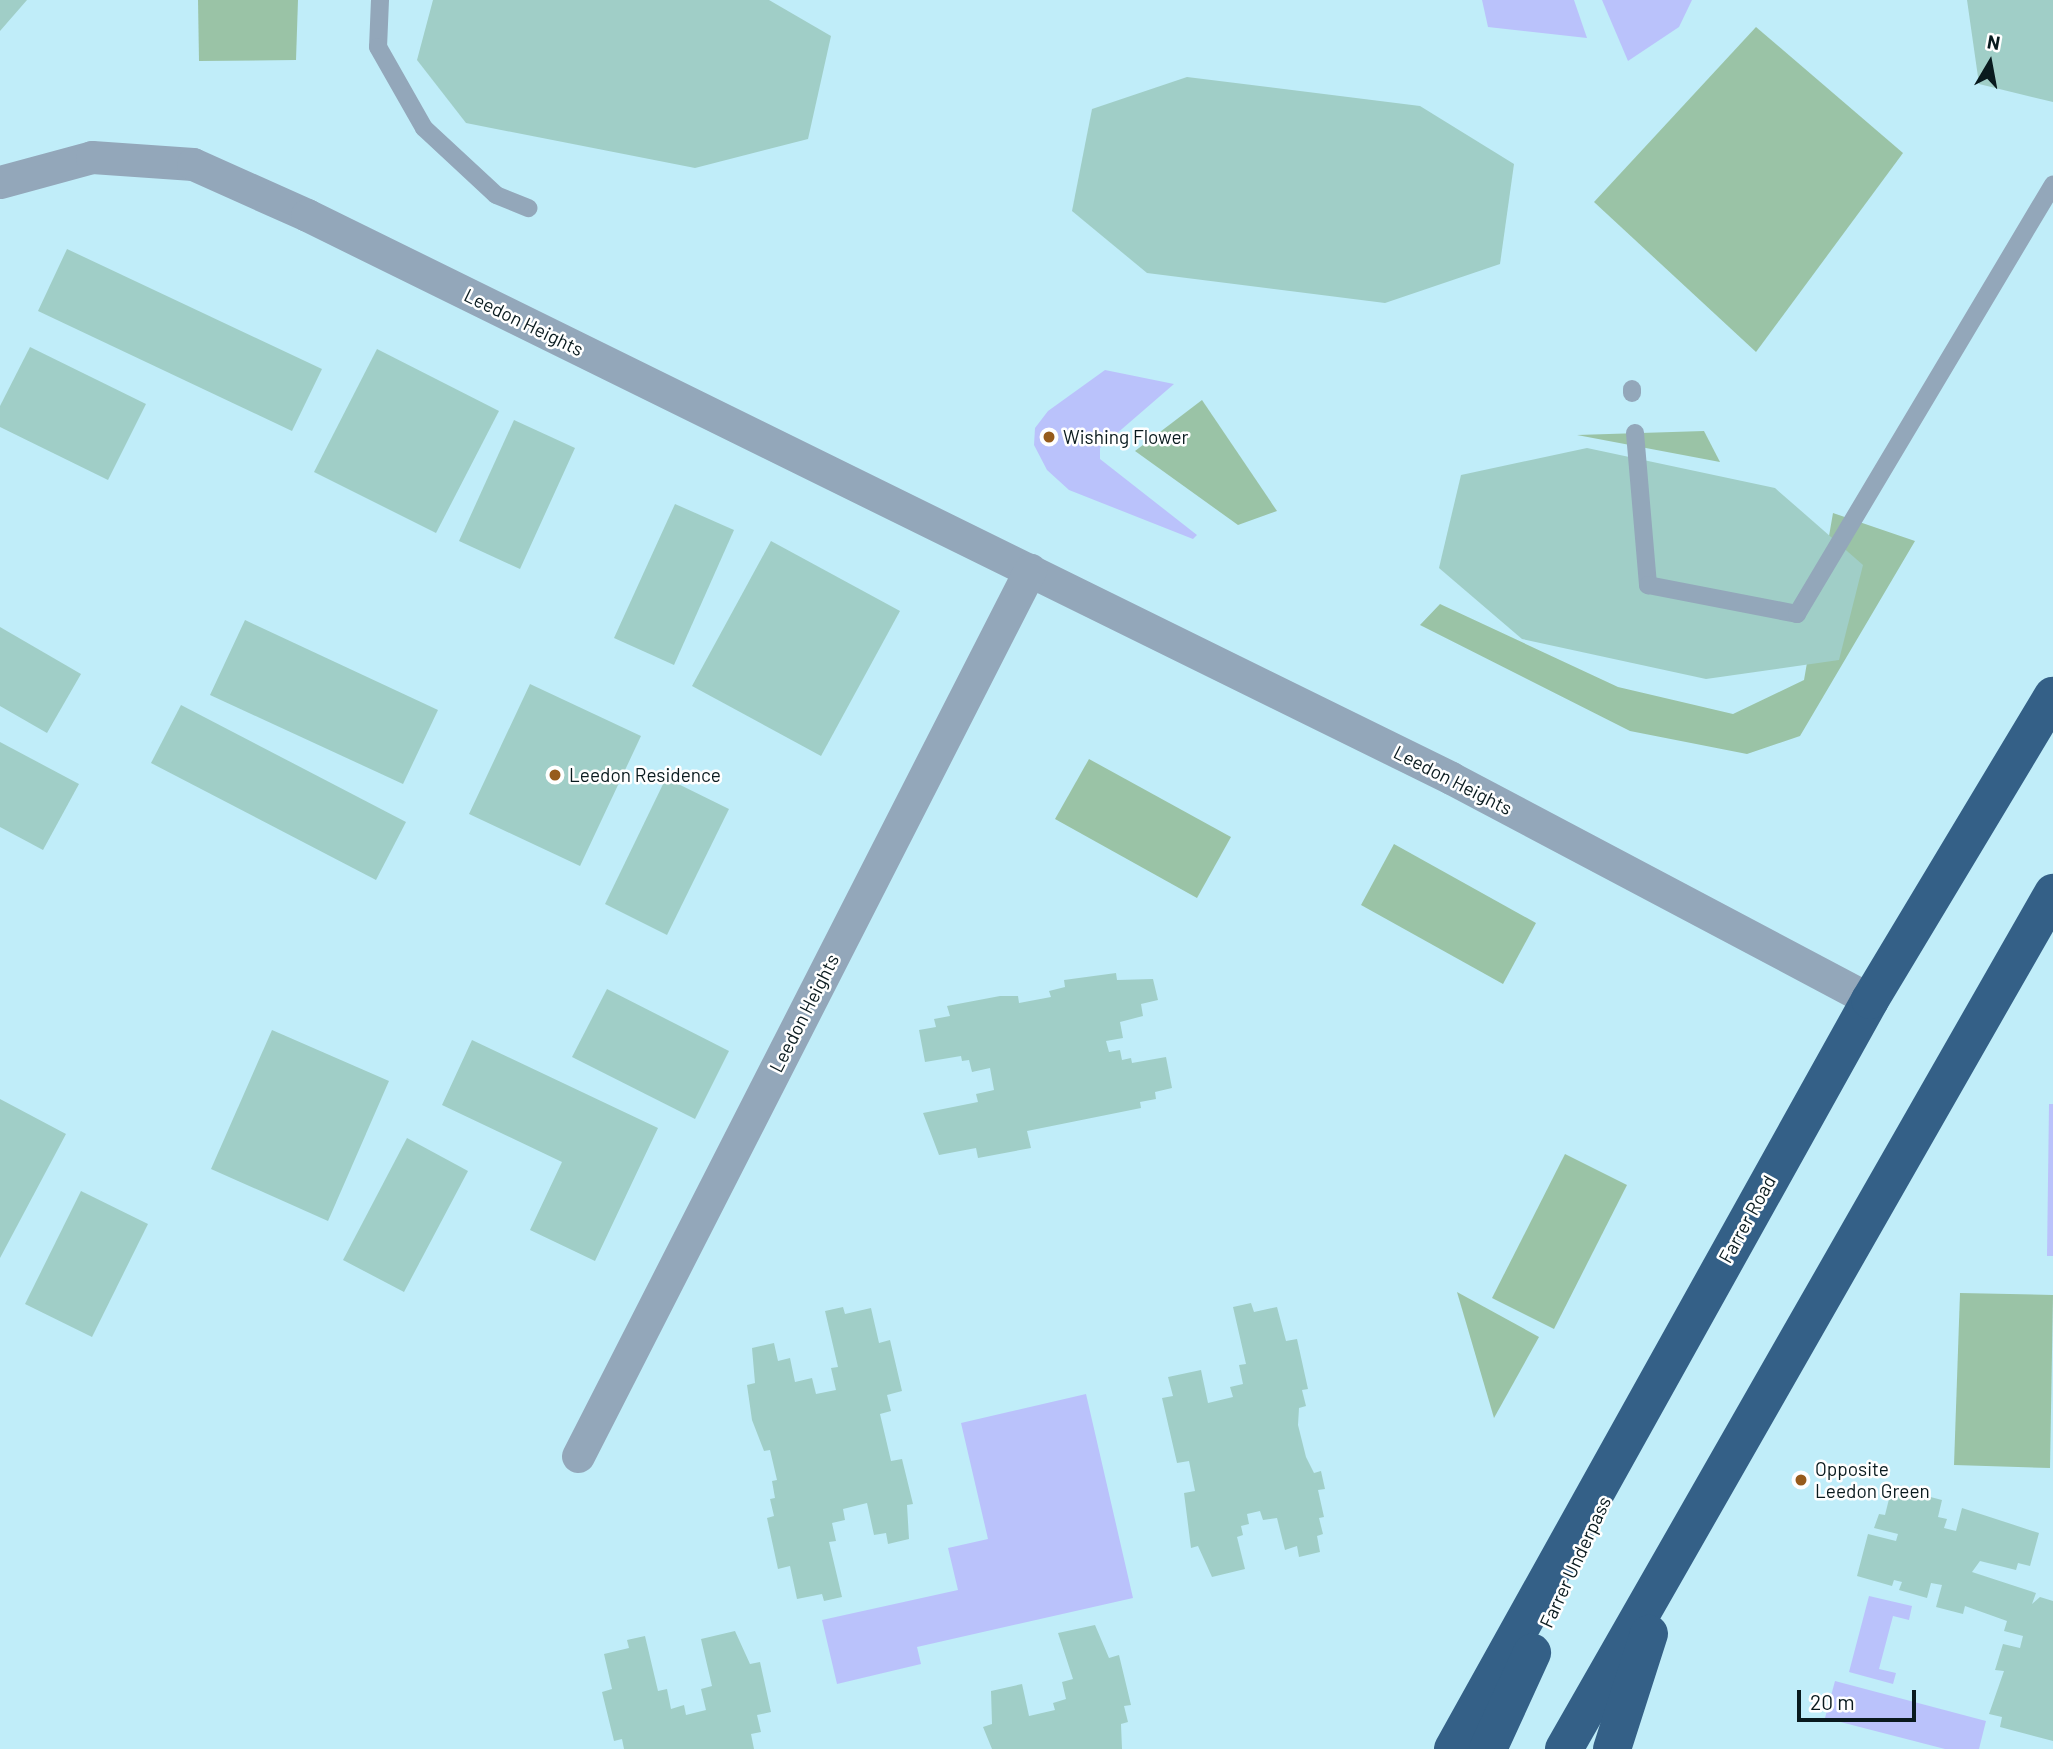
<!DOCTYPE html>
<html>
<head>
<meta charset="utf-8">
<style>
	body { margin:0 }
	#map { position:relative; width:2053px; height:1749px; overflow:hidden; background:#c0edf9; font-family:Barlow,sans-serif }
	div>[style] { position:absolute }
	.green>* { inset:0; background:#9ac3a6 }
	.water>* { inset:0; background:#bac2fb }
	.building>* { inset:0; background:#a0cec7 }
	.lane>* { height:18px; margin:-9px; padding:0 9px; transform-origin:9px; border-radius:9px; background:#93a7ba }
	.street>* { height:33px; margin:-16.5px; padding:0 16.5px; transform-origin:16.5px; border-radius:16.5px; background:#93a7ba }
	.highway>* { height:38px; margin:-19px; padding:0 19px; transform-origin:19px; border-radius:19px; background:#346087 }
	.dots>* { width:19px; height:19px; translate:-50% -50%; box-sizing:border-box; border:4px solid #fff; border-radius:50% }
	span { translate:-50% -50%; white-space:nowrap; text-align:center; line-height:1.15; -webkit-text-stroke:5px #fff; paint-order:stroke }
	.street-label { font-size:19px; color:#091a1e }
	.poi-label { font-size:19px; color:#091a1e }
	.left { translate:0 -50%; text-align:left }
	.north { position:absolute; left:1955px; top:28px; width:70px; height:70px; -webkit-text-stroke:5px #fff; paint-order:stroke; rotate:10deg; font-size:19px; font-weight:700; line-height:28px; text-align:center; color:#091a1e }
	.north::after { content:''; display:block; margin:auto; width:24px; height:32px; background:#091a1e; clip-path:polygon(50% 0,100% 100%,50% 72%,0 100%) }
	.scale { position:absolute; left:1797px; top:1690px; width:119px; height:32px; box-sizing:border-box; border:4px solid #091a1e; border-top:0; padding-left:9px; font-size:21px; line-height:24px; white-space:nowrap; color:#091a1e; -webkit-text-stroke:5px #fff; paint-order:stroke }
</style>
</head>
<body>
<div id="map">
	<div class="green">
		<div style="clip-path:polygon(198px 0,298px 0,296px 60px,199px 61px)"></div>
		<div style="clip-path:polygon(1756px 27px,1903px 153px,1756px 352px,1594px 202px)"></div>
		<div style="clip-path:polygon(1202px 400px,1277px 511px,1238px 525px,1135px 451px)"></div>
		<div style="clip-path:polygon(1704px 431px,1720px 462px,1577px 435px)"></div>
		<div style="clip-path:polygon(1833px 513px,1915px 541px,1800px 736px,1747px 754px,1630px 731px,1420px 625px,1440px 604px,1618px 687px,1733px 714px,1804px 680px)"></div>
		<div style="clip-path:polygon(1089px 759px,1231px 837px,1197px 898px,1055px 819px)"></div>
		<div style="clip-path:polygon(1394px 844px,1536px 923px,1503px 984px,1361px 905px)"></div>
		<div style="clip-path:polygon(1565px 1154px,1627px 1185px,1554px 1329px,1492px 1298px)"></div>
		<div style="clip-path:polygon(1457px 1292px,1539px 1337px,1494px 1418px)"></div>
		<div style="clip-path:polygon(1960px 1293px,2053px 1295px,2050px 1468px,1954px 1465px)"></div>
	</div>
	<div class="water">
		<div style="clip-path:polygon(1482px 0,1574px 0,1587px 38px,1488px 27px)"></div>
		<div style="clip-path:polygon(1602px 0,1692px 0,1679px 27px,1628px 61px)"></div>
		<div style="clip-path:polygon(1105px 370px,1174px 384px,1100px 448px,1100px 459px,1197px 535px,1193px 539px,1069px 490px,1047px 470px,1034px 445px,1035px 428px,1048px 411px)"></div>
		<div style="clip-path:polygon(2049px 1104px,2053px 1104px,2053px 1256px,2047px 1256px)"></div>
		<div style="clip-path:polygon(1086px 1394px,1133px 1598px,917px 1647px,921px 1664px,837px 1684px,822px 1620px,958px 1590px,948px 1548px,988px 1539px,961px 1423px)"></div>
		<div style="clip-path:polygon(1869px 1596px,1912px 1606px,1909px 1620px,1893px 1616px,1879px 1669px,1896px 1673px,1893px 1684px,1849px 1672px)"></div>
		<div style="clip-path:polygon(1835px 1681px,1986px 1721px,1979px 1749px,1945px 1749px,1825px 1718px)"></div>
	</div>
	<div class="building">
		<div style="clip-path:polygon(0 0,27px 0,0 31px)"></div>
		<div style="clip-path:polygon(433px 0,769px 0,831px 36px,808px 139px,695px 168px,466px 123px,417px 60px)"></div>
		<div style="clip-path:polygon(1967px 0,2053px 0,2053px 102px,1979px 84px)"></div>
		<div style="clip-path:polygon(1187px 77px,1420px 106px,1514px 164px,1500px 264px,1385px 303px,1147px 273px,1072px 211px,1092px 109px)"></div>
		<div style="clip-path:polygon(67px 249px,322px 369px,292px 431px,38px 311px)"></div>
		<div style="clip-path:polygon(30px 347px,146px 404px,108px 480px,0 427px,0 406px)"></div>
		<div style="clip-path:polygon(377px 349px,499px 411px,436px 533px,314px 472px)"></div>
		<div style="clip-path:polygon(514px 420px,575px 448px,520px 569px,459px 541px)"></div>
		<div style="clip-path:polygon(1587px 448px,1775px 488px,1863px 565px,1839px 660px,1706px 679px,1522px 639px,1439px 568px,1461px 475px)"></div>
		<div style="clip-path:polygon(675px 504px,734px 530px,674px 665px,614px 638px)"></div>
		<div style="clip-path:polygon(771px 541px,900px 611px,821px 756px,692px 686px)"></div>
		<div style="clip-path:polygon(245px 620px,438px 710px,403px 784px,210px 695px)"></div>
		<div style="clip-path:polygon(0 627px,81px 674px,47px 733px,0 706px)"></div>
		<div style="clip-path:polygon(530px 684px,641px 736px,580px 866px,469px 814px)"></div>
		<div style="clip-path:polygon(181px 705px,406px 822px,376px 880px,151px 763px)"></div>
		<div style="clip-path:polygon(0 742px,79px 784px,43px 850px,0 827px)"></div>
		<div style="clip-path:polygon(666px 778px,729px 809px,667px 935px,605px 904px)"></div>
		<div style="clip-path:polygon(1116px 973px,1117px 980px,1153px 979px,1158px 1000px,1141px 1004px,1143px 1016px,1120px 1022px,1123px 1038px,1106px 1041px,1109px 1052px,1120px 1050px,1122px 1060px,1131px 1058px,1132px 1063px,1166px 1057px,1172px 1088px,1155px 1092px,1156px 1099px,1140px 1102px,1141px 1108px,1027px 1131px,1031px 1148px,978px 1158px,976px 1148px,939px 1155px,923px 1113px,978px 1102px,976px 1094px,994px 1090px,990px 1068px,972px 1072px,969px 1060px,962px 1061px,961px 1056px,925px 1062px,919px 1030px,936px 1027px,934px 1019px,950px 1016px,947px 1006px,1000px 996px,1018px 996px,1019px 1003px,1051px 997px,1049px 991px,1065px 987px,1064px 980px)"></div>
		<div style="clip-path:polygon(607px 989px,729px 1051px,695px 1119px,572px 1057px)"></div>
		<div style="clip-path:polygon(272px 1030px,389px 1081px,328px 1221px,211px 1169px)"></div>
		<div style="clip-path:polygon(472px 1040px,658px 1128px,595px 1261px,530px 1230px,562px 1162px,442px 1105px)"></div>
		<div style="clip-path:polygon(0 1099px,66px 1134px,0 1258px)"></div>
		<div style="clip-path:polygon(407px 1138px,468px 1171px,404px 1292px,343px 1260px)"></div>
		<div style="clip-path:polygon(81px 1191px,148px 1224px,92px 1337px,25px 1304px)"></div>
		<div style="clip-path:polygon(1251px 1303px,1254px 1312px,1277px 1307px,1286px 1341px,1297px 1339px,1308px 1389px,1302px 1390px,1306px 1406px,1299px 1408px,1298px 1425px,1306px 1457px,1314px 1473px,1321px 1471px,1325px 1489px,1318px 1490px,1324px 1517px,1319px 1518px,1323px 1534px,1317px 1536px,1320px 1552px,1299px 1557px,1297px 1546px,1285px 1550px,1277px 1518px,1263px 1520px,1260px 1511px,1247px 1514px,1249px 1524px,1241px 1526px,1243px 1535px,1237px 1537px,1245px 1569px,1212px 1577px,1198px 1546px,1191px 1548px,1184px 1493px,1195px 1491px,1189px 1461px,1177px 1463px,1162px 1398px,1173px 1396px,1168px 1377px,1201px 1370px,1208px 1403px,1233px 1397px,1230px 1387px,1243px 1384px,1239px 1365px,1246px 1364px,1233px 1307px)"></div>
		<div style="clip-path:polygon(843px 1307px,845px 1314px,871px 1308px,879px 1343px,890px 1340px,902px 1391px,887px 1395px,891px 1411px,880px 1414px,891px 1461px,902px 1459px,913px 1504px,907px 1505px,909px 1539px,888px 1544px,886px 1533px,874px 1535px,867px 1503px,843px 1509px,845px 1520px,832px 1523px,836px 1541px,829px 1542px,842px 1597px,824px 1601px,822px 1594px,797px 1599px,790px 1566px,778px 1569px,767px 1518px,774px 1516px,770px 1499px,775px 1498px,772px 1481px,777px 1480px,770px 1450px,764px 1451px,752px 1420px,747px 1385px,755px 1383px,752px 1348px,774px 1343px,778px 1361px,790px 1358px,795px 1382px,812px 1378px,816px 1394px,836px 1390px,831px 1368px,838px 1367px,825px 1311px)"></div>
		<div style="clip-path:polygon(1892px 1487px,1942px 1500px,1938px 1517px,1947px 1519px,1944px 1528px,1956px 1531px,1962px 1508px,2039px 1533px,2030px 1566px,2018px 1563px,2016px 1570px,1980px 1561px,1972px 1572px,2036px 1593px,2032px 1604px,2040px 1597px,2053px 1601px,2053px 1741px,2000px 1727px,2002px 1717px,1989px 1714px,2004px 1671px,1995px 1670px,2003px 1644px,2020px 1648px,2023px 1636px,2004px 1631px,2007px 1621px,1965px 1606px,1963px 1614px,1936px 1607px,1942px 1585px,1931px 1583px,1927px 1598px,1899px 1590px,1902px 1582px,1894px 1580px,1892px 1586px,1857px 1576px,1868px 1534px,1896px 1541px,1898px 1534px,1874px 1528px,1879px 1514px,1885px 1515px)"></div>
		<div style="clip-path:polygon(1095px 1625px,1109px 1658px,1119px 1655px,1131px 1705px,1124px 1706px,1128px 1722px,1121px 1724px,1122px 1749px,992px 1749px,983px 1727px,992px 1724px,991px 1691px,1022px 1684px,1029px 1716px,1055px 1710px,1053px 1703px,1066px 1699px,1062px 1682px,1073px 1679px,1058px 1633px)"></div>
		<div style="clip-path:polygon(735px 1631px,750px 1664px,760px 1662px,771px 1712px,757px 1715px,761px 1732px,751px 1734px,754px 1749px,624px 1749px,622px 1739px,614px 1741px,602px 1692px,612px 1689px,604px 1654px,629px 1648px,627px 1640px,645px 1636px,658px 1691px,667px 1689px,671px 1709px,684px 1705px,686px 1715px,706px 1710px,701px 1689px,712px 1686px,701px 1639px)"></div>
	</div>
	<div class="lane">
		<div style="left:380px;top:0;width:47px;rotate:92.4deg"></div>
		<div style="left:378px;top:47px;width:93px;rotate:60.4deg"></div>
		<div style="left:424px;top:128px;width:98px;rotate:42.9deg"></div>
		<div style="left:496px;top:195px;width:35px;rotate:22deg"></div>
		<div style="left:1632px;top:389px;width:4px;rotate:90deg"></div>
		<div style="left:1635px;top:433px;width:153px;rotate:85.1deg"></div>
		<div style="left:1648px;top:585px;width:152px;rotate:11deg"></div>
		<div style="left:1797px;top:614px;width:500px;rotate:-59.2deg"></div>
	</div>
	<div class="street">
		<div style="left:0;top:182px;width:95px;rotate:-15.2deg"></div>
		<div style="left:92px;top:157px;width:101px;rotate:4deg"></div>
		<div style="left:193px;top:164px;width:125px;rotate:24.1deg"></div>
		<div style="left:307px;top:215px;width:1275px;rotate:26.2deg"></div>
		<div style="left:1451px;top:778px;width:474px;rotate:27.9deg"></div>
		<div style="left:578px;top:1456px;width:995px;rotate:-62.97deg"></div>
	</div>
	<div class="highway">
		<div style="left:1453px;top:1749px;width:857px;rotate:-60.89deg"></div>
		<div style="left:1870px;top:1000px;width:355px;rotate:-59deg"></div>
		<div style="left:1488px;top:1749px;width:106px;rotate:-65.4deg"></div>
		<div style="left:1564px;top:1749px;width:986px;rotate:-60.26deg"></div>
		<div style="left:1612px;top:1749px;width:121px;rotate:-72.2deg"></div>
	</div>
	<div class="dots">
		<div style="left:1049px;top:437px;background:#965b1c"></div>
		<div style="left:555px;top:775px;background:#965b1c"></div>
		<div style="left:1801px;top:1480px;background:#965b1c"></div>
	</div>
	<div class="street-label">
		<span style="left:524px;top:322px;rotate:26deg">Leedon Heights</span>
		<span style="left:1453px;top:780px;rotate:27deg">Leedon Heights</span>
		<span style="left:804px;top:1013px;rotate:-63deg">Leedon Heights</span>
		<span style="left:1747px;top:1219px;rotate:-61deg">Farrer Road</span>
		<span style="left:1575px;top:1562px;rotate:-65deg">Farrer Underpass</span>
	</div>
	<div class="poi-label">
		<span class="left" style="left:1063px;top:437px">Wishing Flower</span>
		<span class="left" style="left:569px;top:775px">Leedon Residence</span>
		<span class="left" style="left:1815px;top:1480px">Opposite<br>Leedon Green</span>
	</div>
	<div class="north">N</div>
	<div class="scale">20 m</div>
</div>
</body>
</html>
